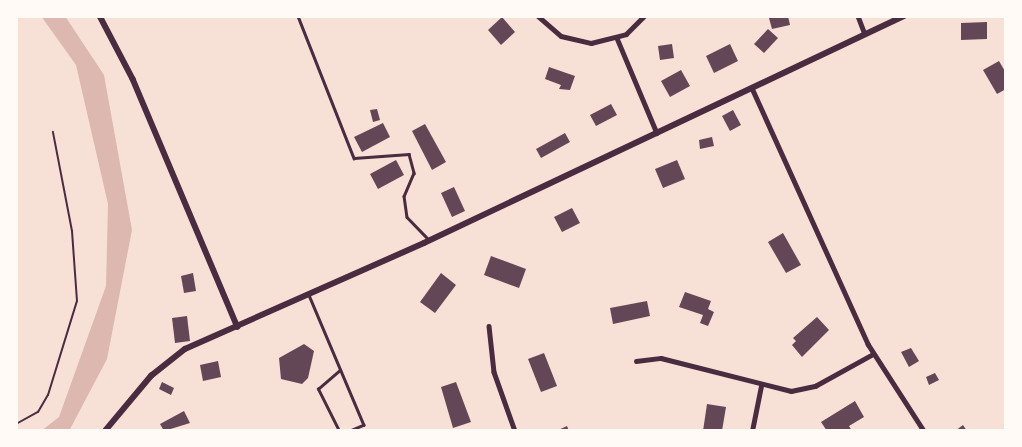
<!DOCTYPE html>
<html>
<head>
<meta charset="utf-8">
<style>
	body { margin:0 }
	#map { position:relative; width:1022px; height:447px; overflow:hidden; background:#f7e1d7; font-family:Quicksand,sans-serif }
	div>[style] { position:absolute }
	.water>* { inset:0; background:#dcb8b0 }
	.building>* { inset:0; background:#644757 }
	.path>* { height:2px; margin:-1px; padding:0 1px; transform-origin:1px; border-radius:1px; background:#4a2c40 }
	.service>* { height:2.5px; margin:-1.25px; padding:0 1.25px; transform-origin:1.25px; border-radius:1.25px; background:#4a2c40 }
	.minor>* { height:4.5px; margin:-2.25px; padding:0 2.25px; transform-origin:2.25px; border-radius:2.25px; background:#4a2c40 }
	.tertiary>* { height:5.5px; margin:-2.75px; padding:0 2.75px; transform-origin:2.75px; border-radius:2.75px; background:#4a2c40 }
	span { translate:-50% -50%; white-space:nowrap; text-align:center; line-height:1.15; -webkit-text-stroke:4px #fffaf5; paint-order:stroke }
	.frame { position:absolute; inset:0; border:18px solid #fffaf5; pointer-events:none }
</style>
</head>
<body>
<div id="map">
	<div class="water">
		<div style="clip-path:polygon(41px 16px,65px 16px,104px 75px,132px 230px,107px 359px,69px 431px,41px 431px,59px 417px,106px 286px,108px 204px,76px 65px)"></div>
	</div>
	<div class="building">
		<div style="clip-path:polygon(788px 16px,790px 25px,772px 29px,769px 18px)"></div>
		<div style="clip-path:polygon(502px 17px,515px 32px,501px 45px,488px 30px)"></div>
		<div style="clip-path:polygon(987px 22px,987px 39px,961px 40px,961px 23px)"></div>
		<div style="clip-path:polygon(768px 29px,778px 38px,764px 53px,754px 44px)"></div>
		<div style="clip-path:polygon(672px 44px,674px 58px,660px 60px,658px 46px)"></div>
		<div style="clip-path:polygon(730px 44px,738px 61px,714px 73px,706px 56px)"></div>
		<div style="clip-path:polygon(999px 61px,1006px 73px,1006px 89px,997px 94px,983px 70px)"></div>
		<div style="clip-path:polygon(549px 67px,575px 76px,570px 90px,559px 89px,561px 85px,545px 79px)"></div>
		<div style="clip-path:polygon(681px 70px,690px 86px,670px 97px,661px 81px)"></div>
		<div style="clip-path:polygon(611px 104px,617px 115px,596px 126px,590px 115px)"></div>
		<div style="clip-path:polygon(377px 109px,380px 120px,373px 122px,370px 110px)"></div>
		<div style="clip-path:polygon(733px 110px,741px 125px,730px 131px,722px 116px)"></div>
		<div style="clip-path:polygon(383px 123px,390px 137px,362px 152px,354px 137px)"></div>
		<div style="clip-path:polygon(425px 124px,446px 162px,432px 170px,412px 131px)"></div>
		<div style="clip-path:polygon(565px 133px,570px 142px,541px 158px,536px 149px)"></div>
		<div style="clip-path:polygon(712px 137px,714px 146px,700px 149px,699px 140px)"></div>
		<div style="clip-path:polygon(396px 160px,404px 175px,378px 189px,370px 174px)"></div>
		<div style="clip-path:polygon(677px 160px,685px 179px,663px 188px,655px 169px)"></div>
		<div style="clip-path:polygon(454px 187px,465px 211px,452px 217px,441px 193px)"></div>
		<div style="clip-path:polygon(572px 208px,580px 223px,562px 232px,554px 217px)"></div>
		<div style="clip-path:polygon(783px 233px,801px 265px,786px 273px,768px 242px)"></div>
		<div style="clip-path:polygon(491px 256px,526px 269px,519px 288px,484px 275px)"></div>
		<div style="clip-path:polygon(193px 273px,196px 291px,184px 293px,181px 276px)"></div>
		<div style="clip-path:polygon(441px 273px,456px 285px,435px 313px,420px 302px)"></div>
		<div style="clip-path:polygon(685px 292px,711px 301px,708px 309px,714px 312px,708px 326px,700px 323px,703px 315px,679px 307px)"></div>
		<div style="clip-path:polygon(647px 301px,650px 316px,613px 324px,610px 308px)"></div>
		<div style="clip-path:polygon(187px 316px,190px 341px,175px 343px,172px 318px)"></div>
		<div style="clip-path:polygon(817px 317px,829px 330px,802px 357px,792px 345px,796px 341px,793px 338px)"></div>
		<div style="clip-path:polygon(304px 344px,314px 351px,308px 378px,302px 384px,281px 379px,279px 358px)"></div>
		<div style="clip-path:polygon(911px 348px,919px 361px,909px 367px,901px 352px)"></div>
		<div style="clip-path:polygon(544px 353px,557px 386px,541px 392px,528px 359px)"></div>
		<div style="clip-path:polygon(218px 361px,221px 377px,203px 381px,200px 365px)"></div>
		<div style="clip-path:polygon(935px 373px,939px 380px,929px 385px,926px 377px)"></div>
		<div style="clip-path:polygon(162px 382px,174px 388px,171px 395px,159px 389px)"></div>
		<div style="clip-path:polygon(456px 382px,471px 422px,453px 428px,441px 387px)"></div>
		<div style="clip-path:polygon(855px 401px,864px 417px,849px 426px,852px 431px,827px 431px,821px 422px)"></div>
		<div style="clip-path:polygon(707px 404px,726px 407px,722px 431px,703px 431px)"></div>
		<div style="clip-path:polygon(184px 411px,190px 423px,164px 431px,160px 424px)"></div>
		<div style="clip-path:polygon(963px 425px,967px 431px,955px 431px)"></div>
		<div style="clip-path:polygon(567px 426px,569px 431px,556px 431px)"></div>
	</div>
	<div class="path">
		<div style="left:16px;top:424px;width:25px;rotate:-29deg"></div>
		<div style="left:38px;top:412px;width:20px;rotate:-60deg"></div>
		<div style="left:48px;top:395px;width:98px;rotate:-72.9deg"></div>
		<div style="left:77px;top:301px;width:70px;rotate:-94.1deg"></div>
		<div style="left:72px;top:231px;width:101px;rotate:-100.9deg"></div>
	</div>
	<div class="service">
		<div style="left:298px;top:16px;width:153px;rotate:68.5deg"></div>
		<div style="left:354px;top:158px;width:55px;rotate:-4.2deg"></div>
		<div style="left:409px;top:154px;width:20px;rotate:75deg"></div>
		<div style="left:414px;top:173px;width:25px;rotate:113deg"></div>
		<div style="left:404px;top:196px;width:21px;rotate:82deg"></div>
		<div style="left:407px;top:217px;width:30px;rotate:46deg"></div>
		<div style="left:309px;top:295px;width:141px;rotate:67.1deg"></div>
		<div style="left:364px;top:425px;width:15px;rotate:157deg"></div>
		<div style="left:339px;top:431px;width:47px;rotate:-116.6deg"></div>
		<div style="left:318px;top:389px;width:29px;rotate:-41deg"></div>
	</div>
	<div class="minor">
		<div style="left:538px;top:16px;width:30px;rotate:41deg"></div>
		<div style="left:561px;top:36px;width:31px;rotate:13deg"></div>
		<div style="left:591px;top:43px;width:36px;rotate:-14deg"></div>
		<div style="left:626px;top:34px;width:25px;rotate:-45deg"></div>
		<div style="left:858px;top:16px;width:19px;rotate:69deg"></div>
		<div style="left:617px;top:38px;width:103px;rotate:67.2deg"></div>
		<div style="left:752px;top:88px;width:281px;rotate:65.6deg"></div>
		<div style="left:868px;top:344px;width:103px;rotate:57.2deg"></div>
		<div style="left:489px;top:326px;width:46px;rotate:83.8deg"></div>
		<div style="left:494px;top:372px;width:63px;rotate:70.4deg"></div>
		<div style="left:636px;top:361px;width:25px;rotate:-7deg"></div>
		<div style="left:661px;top:358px;width:134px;rotate:14.2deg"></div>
		<div style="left:791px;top:391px;width:25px;rotate:-12deg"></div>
		<div style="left:815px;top:386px;width:66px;rotate:-28.9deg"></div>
		<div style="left:752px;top:431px;width:46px;rotate:-78.7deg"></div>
	</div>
	<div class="tertiary">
		<div style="left:100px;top:16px;width:71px;rotate:62.4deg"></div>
		<div style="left:133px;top:79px;width:269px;rotate:67.1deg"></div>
		<div style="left:105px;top:431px;width:72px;rotate:-50.1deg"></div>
		<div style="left:151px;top:376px;width:43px;rotate:-38.5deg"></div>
		<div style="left:185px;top:349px;width:261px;rotate:-23.9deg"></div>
		<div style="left:424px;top:243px;width:531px;rotate:-25.31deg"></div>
	</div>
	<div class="frame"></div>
</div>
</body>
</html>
